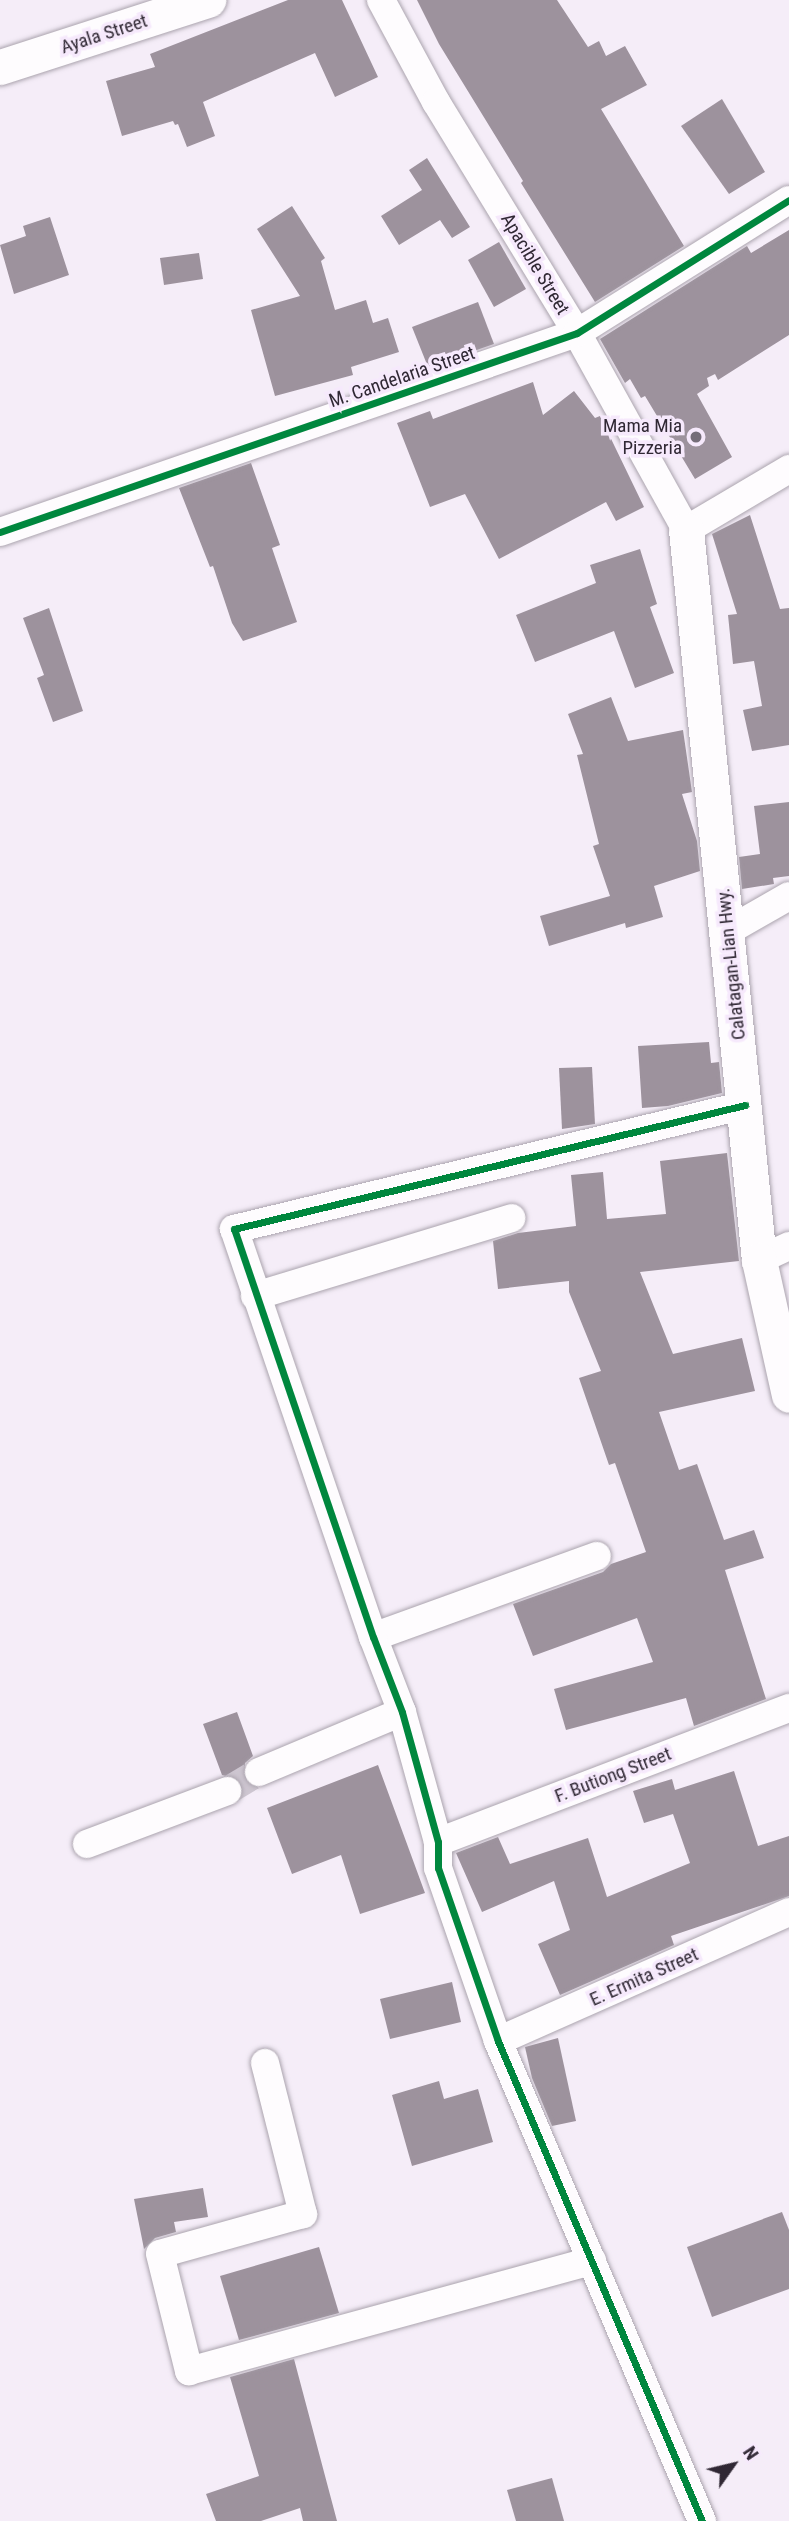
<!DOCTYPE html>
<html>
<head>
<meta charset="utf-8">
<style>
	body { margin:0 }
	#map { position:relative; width:789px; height:2521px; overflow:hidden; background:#f5edf8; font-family:"Roboto Condensed",sans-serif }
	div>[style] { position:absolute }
	.building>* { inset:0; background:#9d929d }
	.minor-tunnel>* { height:28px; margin-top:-14px; transform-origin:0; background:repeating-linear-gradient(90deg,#cec6d1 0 28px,transparent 0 42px) }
	.roads { filter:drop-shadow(0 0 2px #aba4ae) drop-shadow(0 0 2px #aba4ae) }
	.minor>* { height:28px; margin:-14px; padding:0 14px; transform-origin:14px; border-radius:14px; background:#fefcfe }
	.major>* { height:35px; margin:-17.5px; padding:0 17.5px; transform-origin:17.5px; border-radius:17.5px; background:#fefcfe }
	.cycleway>* { height:7px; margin:-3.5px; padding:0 3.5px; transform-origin:3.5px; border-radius:3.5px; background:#00873e }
	.dots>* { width:19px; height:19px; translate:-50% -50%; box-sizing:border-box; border:4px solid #f6e9fc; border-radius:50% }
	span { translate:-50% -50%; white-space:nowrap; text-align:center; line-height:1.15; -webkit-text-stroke:7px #f6e9fc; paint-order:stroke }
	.street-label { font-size:19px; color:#302834 }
	.poi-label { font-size:19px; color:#302834 }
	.right { translate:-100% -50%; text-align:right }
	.north { position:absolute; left:698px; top:2430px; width:70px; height:70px; -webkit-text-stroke:5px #f6e9fc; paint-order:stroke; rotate:56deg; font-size:19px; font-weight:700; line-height:28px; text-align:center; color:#302834 }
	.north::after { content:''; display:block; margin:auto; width:24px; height:32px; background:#302834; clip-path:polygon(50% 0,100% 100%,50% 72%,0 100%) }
</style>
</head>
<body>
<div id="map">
	<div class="building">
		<div style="clip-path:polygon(288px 0,342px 0,378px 77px,335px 97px,315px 53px,203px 102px,215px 136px,187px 147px,178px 124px,175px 125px,173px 121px,122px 136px,106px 81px,155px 67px,150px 54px)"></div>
		<div style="clip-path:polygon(417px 0,557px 0,588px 47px,599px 41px,606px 56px,625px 46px,647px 85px,601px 109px,684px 246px,595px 302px,521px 183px,523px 181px,439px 44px)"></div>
		<div style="clip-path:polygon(722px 99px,765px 172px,729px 194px,681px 126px)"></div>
		<div style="clip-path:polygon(427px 158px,470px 227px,452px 238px,440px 220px,399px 245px,381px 216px,422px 190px,409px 170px)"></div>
		<div style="clip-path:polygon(292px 206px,325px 258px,321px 261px,335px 310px,366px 300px,373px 323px,388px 318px,399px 352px,351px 367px,353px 375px,275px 396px,251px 310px,300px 296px,257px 229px)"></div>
		<div style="clip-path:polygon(50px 217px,69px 275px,14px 294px,0 245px,26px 236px,23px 226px)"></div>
		<div style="clip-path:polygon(789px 230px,789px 335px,718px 380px,715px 374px,707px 378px,709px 386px,697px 394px,732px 457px,695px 479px,645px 396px,641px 398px,630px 379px,625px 383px,600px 339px,747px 246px,751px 253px)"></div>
		<div style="clip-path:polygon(499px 242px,526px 289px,494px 307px,468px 260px)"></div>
		<div style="clip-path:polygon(199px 253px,203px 279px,164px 285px,160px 258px)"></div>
		<div style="clip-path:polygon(478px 302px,494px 344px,428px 367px,412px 327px)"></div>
		<div style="clip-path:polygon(533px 382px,543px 415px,574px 391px,595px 418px,600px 416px,644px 507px,616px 521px,606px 502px,499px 559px,465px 494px,430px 507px,397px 423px,430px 411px,433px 419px)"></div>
		<div style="clip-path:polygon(251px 463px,280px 545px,272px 548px,297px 622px,243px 641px,232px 623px,213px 566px,210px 567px,179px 488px)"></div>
		<div style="clip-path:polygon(750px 515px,780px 609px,789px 608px,789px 745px,752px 751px,743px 710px,762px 706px,754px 661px,733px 664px,728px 615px,737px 614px,712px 534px)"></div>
		<div style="clip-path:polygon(640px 549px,657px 604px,650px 607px,674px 673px,635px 688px,614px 631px,535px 662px,516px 615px,596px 583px,590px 565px)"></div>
		<div style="clip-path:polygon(49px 608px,83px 711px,53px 722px,37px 678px,44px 675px,23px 618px)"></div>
		<div style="clip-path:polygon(611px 697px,628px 741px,683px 730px,692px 792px,682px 794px,697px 841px,700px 871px,654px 886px,663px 917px,626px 928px,625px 923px,549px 946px,540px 916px,610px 896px,593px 846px,599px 844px,577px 755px,583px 754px,568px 714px)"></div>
		<div style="clip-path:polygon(789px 802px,789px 876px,773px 878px,774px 884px,742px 889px,739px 857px,760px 854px,754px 806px)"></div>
		<div style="clip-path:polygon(709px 1042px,711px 1063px,719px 1062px,722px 1093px,668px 1106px,642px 1108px,638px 1046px)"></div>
		<div style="clip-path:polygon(592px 1067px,595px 1124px,562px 1129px,559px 1068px)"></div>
		<div style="clip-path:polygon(727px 1153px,739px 1261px,640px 1272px,673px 1354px,742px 1338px,755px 1391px,659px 1412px,679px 1470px,697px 1464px,724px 1540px,754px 1530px,764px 1558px,725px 1570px,766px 1699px,694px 1726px,686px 1698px,566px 1730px,554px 1689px,653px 1662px,637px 1618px,533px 1656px,513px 1604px,603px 1572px,611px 1564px,646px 1552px,615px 1463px,609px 1465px,579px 1378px,601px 1371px,569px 1292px,569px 1281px,498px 1289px,493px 1241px,518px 1233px,576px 1226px,571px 1175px,603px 1172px,607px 1219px,666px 1214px,660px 1161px)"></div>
		<div style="clip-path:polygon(237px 1712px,253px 1756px,245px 1763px,243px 1778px,250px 1786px,259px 1788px,243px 1794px,238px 1779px,222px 1775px,203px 1724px)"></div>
		<div style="clip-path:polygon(378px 1765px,425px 1893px,360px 1914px,341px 1855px,292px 1874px,267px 1808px)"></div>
		<div style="clip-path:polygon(734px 1771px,758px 1846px,789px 1836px,789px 1896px,671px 1936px,674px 1945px,560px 1995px,538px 1944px,570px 1930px,554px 1881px,482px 1912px,456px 1853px,498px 1837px,510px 1864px,588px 1838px,607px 1897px,690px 1863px,673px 1814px,644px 1823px,633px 1791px,672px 1779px,675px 1790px)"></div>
		<div style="clip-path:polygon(452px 1982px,461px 2022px,390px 2039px,380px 1999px)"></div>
		<div style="clip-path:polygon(558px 2038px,576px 2121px,552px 2126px,532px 2078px,525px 2047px)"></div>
		<div style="clip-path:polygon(439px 2081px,444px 2099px,478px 2089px,493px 2142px,412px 2166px,392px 2095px)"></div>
		<div style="clip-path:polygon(203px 2188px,208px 2217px,174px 2222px,176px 2232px,155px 2238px,144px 2249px,134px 2199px)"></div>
		<div style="clip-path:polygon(782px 2212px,789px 2230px,789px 2289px,712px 2317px,687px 2247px)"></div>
		<div style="clip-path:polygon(319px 2247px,339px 2313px,239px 2340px,220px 2276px)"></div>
		<div style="clip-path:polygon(294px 2359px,337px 2521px,303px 2521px,300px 2508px,261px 2521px,216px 2521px,206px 2494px,259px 2476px,230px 2377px)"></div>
		<div style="clip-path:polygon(552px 2478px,564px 2521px,516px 2521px,507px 2490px)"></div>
	</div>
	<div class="minor-tunnel">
		<div style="left:227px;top:1791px;width:37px;rotate:-31deg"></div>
	</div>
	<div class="roads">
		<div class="minor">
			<div style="left:381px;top:0;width:116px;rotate:61.7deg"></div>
			<div style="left:436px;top:102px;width:271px;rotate:58.6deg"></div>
			<div style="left:577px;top:333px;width:225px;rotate:61deg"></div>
			<div style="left:686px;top:530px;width:120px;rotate:-30.6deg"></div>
			<div style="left:0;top:532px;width:610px;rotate:-19.03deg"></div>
			<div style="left:577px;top:333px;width:250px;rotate:-32.1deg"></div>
			<div style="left:728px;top:931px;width:70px;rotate:-29.8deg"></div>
			<div style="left:759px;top:1260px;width:33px;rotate:-25deg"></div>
			<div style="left:255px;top:1296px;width:268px;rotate:-16.9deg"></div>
			<div style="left:373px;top:1637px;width:238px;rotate:-19.9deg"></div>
			<div style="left:259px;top:1772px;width:155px;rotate:-22.8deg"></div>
			<div style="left:438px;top:1842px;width:376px;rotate:-20.9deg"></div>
			<div style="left:87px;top:1844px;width:150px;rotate:-20.7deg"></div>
			<div style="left:498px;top:2041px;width:318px;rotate:-23.9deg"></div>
			<div style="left:265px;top:2063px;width:156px;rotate:75.9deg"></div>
			<div style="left:303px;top:2214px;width:148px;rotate:164.4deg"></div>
			<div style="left:160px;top:2254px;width:121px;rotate:76.1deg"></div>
			<div style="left:189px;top:2371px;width:418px;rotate:-15.3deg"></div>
			<div style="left:702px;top:2521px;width:522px;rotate:-113.03deg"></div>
			<div style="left:498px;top:2041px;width:183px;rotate:-109.1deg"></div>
			<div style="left:438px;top:1868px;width:26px;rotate:-90deg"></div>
			<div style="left:438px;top:1842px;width:135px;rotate:-105.5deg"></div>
			<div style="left:402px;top:1712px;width:80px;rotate:-111.1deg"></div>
			<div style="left:373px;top:1637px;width:431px;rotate:-108.8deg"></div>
			<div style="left:234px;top:1229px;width:526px;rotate:-13.64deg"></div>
		</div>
		<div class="major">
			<div style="left:0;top:67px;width:219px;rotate:-17.9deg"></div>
			<div style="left:686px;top:530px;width:734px;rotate:84.29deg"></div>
			<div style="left:759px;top:1260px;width:138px;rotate:77.5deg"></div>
		</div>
	</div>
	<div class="cycleway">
		<div style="left:0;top:532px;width:610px;rotate:-19.03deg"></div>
		<div style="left:577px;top:333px;width:250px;rotate:-32.1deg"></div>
		<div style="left:702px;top:2521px;width:522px;rotate:-113.03deg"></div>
		<div style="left:498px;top:2041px;width:183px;rotate:-109.1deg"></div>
		<div style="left:438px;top:1868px;width:26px;rotate:-90deg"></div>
		<div style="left:438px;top:1842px;width:135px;rotate:-105.5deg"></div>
		<div style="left:402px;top:1712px;width:80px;rotate:-111.1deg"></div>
		<div style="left:373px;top:1637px;width:431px;rotate:-108.8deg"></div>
		<div style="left:234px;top:1229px;width:526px;rotate:-13.64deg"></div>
	</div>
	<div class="dots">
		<div style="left:696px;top:437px;background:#756d79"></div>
	</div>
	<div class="street-label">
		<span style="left:104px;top:34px;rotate:-18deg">Ayala Street</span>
		<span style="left:535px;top:264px;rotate:59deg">Apacible Street</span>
		<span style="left:402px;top:377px;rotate:-19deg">M. Candelaria Street</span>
		<span style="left:731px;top:964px;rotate:-96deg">Calatagan-Lian Hwy.</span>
		<span style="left:613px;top:1775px;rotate:-21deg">F. Butiong Street</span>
		<span style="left:644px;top:1977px;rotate:-24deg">E. Ermita Street</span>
	</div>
	<div class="poi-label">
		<span class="right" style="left:682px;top:437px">Mama Mia<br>Pizzeria</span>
	</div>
	<div class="north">N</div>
</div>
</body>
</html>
